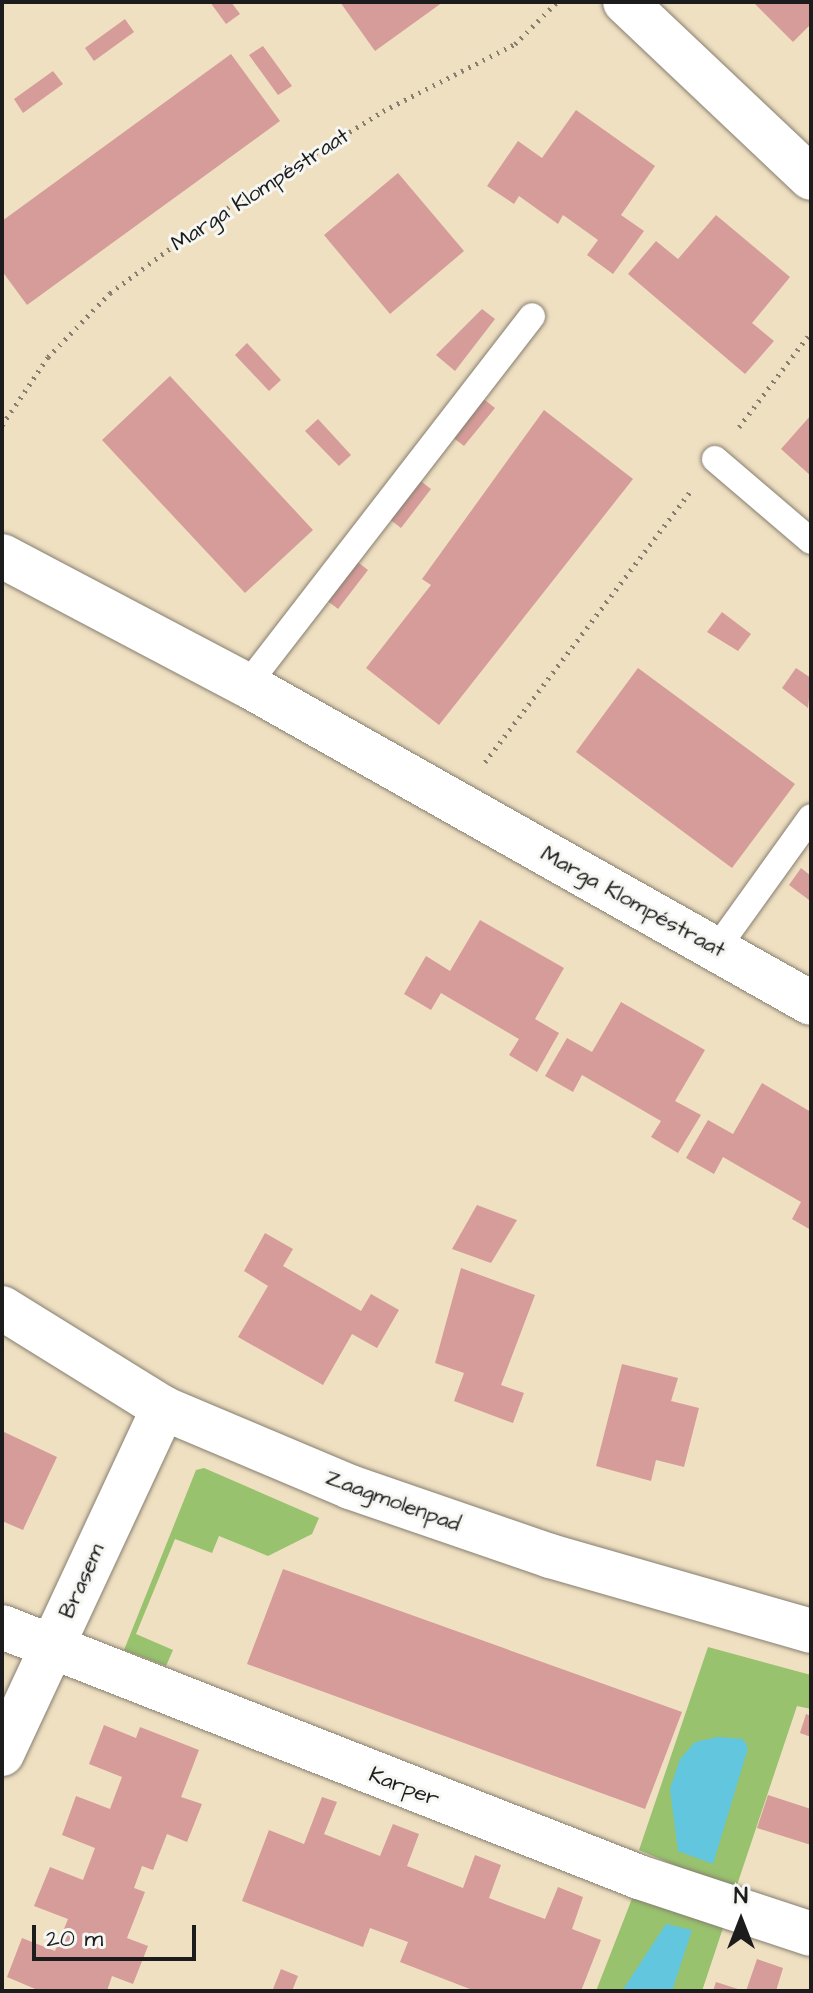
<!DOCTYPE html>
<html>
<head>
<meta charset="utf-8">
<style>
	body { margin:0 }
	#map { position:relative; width:813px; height:1993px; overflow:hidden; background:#efe0c2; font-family:"Architects Daughter",sans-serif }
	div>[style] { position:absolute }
	.green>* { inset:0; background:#98c26e }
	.water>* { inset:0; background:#61c6de }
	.building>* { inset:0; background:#d69c99 }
	.path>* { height:5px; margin-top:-2.5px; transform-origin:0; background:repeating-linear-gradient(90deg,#867e6f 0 2px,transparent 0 8px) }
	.roads { filter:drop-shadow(0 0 2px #867e6f) drop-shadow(0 0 2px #867e6f) }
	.service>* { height:26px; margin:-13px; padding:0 13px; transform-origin:13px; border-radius:13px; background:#fff }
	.minor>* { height:44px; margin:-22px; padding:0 22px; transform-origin:22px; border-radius:22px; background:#fff }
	span { translate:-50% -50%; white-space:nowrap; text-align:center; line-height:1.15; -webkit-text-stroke:6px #f6f6f2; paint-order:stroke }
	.street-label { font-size:22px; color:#1c1c1c }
	.frame { position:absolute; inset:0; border:4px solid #1c1c1c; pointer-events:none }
	.north { position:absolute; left:701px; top:1881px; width:80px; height:80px; -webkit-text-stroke:6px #f6f6f2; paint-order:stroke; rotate:0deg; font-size:22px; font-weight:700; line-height:32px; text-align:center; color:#1c1c1c }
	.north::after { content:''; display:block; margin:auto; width:28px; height:36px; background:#1c1c1c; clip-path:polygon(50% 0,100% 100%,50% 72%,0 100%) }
	.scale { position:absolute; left:32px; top:1925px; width:164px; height:36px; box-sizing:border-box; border:4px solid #1c1c1c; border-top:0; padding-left:10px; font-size:24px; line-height:28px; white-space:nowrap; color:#1c1c1c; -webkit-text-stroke:6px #f6f6f2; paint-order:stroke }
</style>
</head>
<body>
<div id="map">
	<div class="green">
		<div style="clip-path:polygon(204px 1468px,319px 1518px,312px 1534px,268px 1556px,219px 1536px,212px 1553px,175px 1539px,136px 1634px,173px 1650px,166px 1666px,124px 1650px,196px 1470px)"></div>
		<div style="clip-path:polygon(708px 1647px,811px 1675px,811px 1709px,797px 1706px,735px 1891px,639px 1850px)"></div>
		<div style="clip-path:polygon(635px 1891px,725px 1922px,702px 1991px,596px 1991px)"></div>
	</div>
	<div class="water">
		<div style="clip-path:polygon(718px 1737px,743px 1739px,748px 1748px,713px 1864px,678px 1851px,670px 1789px,680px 1759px,695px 1742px)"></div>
		<div style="clip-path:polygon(666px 1924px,692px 1930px,672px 1991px,622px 1991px)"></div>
	</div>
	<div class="building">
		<div style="clip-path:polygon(210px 2px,231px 2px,240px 14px,226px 24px)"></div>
		<div style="clip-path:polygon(340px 2px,443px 2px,375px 51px)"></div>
		<div style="clip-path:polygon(753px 2px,811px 2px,811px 24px,793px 42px)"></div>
		<div style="clip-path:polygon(125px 19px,134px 32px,94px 61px,85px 48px)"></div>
		<div style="clip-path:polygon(263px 46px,292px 86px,278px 95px,249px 55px)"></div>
		<div style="clip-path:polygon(231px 54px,280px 121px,27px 305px,2px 271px,2px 221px)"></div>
		<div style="clip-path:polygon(53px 71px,63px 84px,23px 113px,14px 99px)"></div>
		<div style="clip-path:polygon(576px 110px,655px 166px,621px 215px,644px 231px,613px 274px,587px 255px,598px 240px,563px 215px,558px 224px,519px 196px,514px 204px,487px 186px,518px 141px,542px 158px)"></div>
		<div style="clip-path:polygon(398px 173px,464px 251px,390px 314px,324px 235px)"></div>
		<div style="clip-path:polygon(716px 215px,790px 277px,752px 323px,774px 341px,745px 374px,628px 274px,656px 241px,678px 259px)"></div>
		<div style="clip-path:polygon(482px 309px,495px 319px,455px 371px,436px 355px)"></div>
		<div style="clip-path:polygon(247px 343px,281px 380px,269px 391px,235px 355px)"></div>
		<div style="clip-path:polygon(170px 376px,313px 530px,245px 593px,102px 440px)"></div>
		<div style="clip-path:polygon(481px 397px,495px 408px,464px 446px,451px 436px)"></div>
		<div style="clip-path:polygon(544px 410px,633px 479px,439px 725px,366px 668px,431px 585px,422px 579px)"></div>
		<div style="clip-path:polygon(811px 415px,811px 476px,781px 449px)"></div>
		<div style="clip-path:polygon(318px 419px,351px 455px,339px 466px,305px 431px)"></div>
		<div style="clip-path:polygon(418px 479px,431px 489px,401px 528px,388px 518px)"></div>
		<div style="clip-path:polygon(355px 560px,368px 570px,338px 609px,325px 599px)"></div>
		<div style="clip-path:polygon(722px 612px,751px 634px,738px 651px,707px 632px)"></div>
		<div style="clip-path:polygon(638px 668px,795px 784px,732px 868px,576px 752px)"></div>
		<div style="clip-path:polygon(796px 668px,811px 678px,808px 708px,782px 688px)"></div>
		<div style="clip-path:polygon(801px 868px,811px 876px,809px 900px,789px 885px)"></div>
		<div style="clip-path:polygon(480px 920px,564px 968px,535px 1019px,559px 1033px,537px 1072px,509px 1055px,519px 1039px,441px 993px,431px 1010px,404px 994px,426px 956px,450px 971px)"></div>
		<div style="clip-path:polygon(621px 1002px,705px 1050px,675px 1101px,701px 1115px,678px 1153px,651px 1137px,661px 1121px,582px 1075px,573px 1092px,545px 1076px,567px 1038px,592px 1052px)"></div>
		<div style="clip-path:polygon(762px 1083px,811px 1112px,811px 1230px,792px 1219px,801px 1202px,723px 1157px,714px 1174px,686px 1158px,708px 1120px,733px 1134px)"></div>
		<div style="clip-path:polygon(477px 1205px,517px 1220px,491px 1263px,452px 1249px)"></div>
		<div style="clip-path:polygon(265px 1233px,293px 1249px,283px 1266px,361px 1311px,371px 1294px,399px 1310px,377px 1348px,352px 1334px,323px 1385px,238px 1337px,268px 1286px,244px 1271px)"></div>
		<div style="clip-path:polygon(461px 1268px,535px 1295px,501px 1385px,524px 1393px,513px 1423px,454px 1401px,464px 1373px,435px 1363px)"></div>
		<div style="clip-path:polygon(622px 1364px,678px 1378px,671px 1401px,699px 1408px,684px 1467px,656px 1460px,651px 1481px,596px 1466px)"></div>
		<div style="clip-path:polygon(2px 1431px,57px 1457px,23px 1530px,2px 1521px)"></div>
		<div style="clip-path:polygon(283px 1569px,682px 1712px,645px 1809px,247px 1664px)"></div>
		<div style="clip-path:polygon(806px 1714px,811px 1716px,811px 1737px,800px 1733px)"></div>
		<div style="clip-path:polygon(104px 1725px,136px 1738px,140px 1727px,199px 1750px,181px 1797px,202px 1804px,187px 1842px,167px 1834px,153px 1870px,142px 1866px,134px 1888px,145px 1892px,127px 1938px,148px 1946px,133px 1984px,112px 1976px,107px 1991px,40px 1991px,7px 1977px,22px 1938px,55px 1951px,68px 1919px,34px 1906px,50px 1867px,83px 1880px,95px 1848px,62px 1835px,76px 1796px,110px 1809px,122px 1777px,89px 1764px)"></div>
		<div style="clip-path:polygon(768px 1795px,811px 1809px,811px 1845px,757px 1828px)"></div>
		<div style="clip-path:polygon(322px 1797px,337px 1802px,324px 1834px,380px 1856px,393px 1824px,419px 1834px,407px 1866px,463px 1888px,475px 1855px,501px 1865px,489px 1898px,545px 1919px,558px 1887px,583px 1897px,572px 1929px,601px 1940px,581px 1991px,475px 1991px,400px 1962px,408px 1942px,370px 1928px,363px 1947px,242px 1901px,269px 1830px,304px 1844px)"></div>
		<div style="clip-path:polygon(757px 1959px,783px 1968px,776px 1991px,746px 1991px)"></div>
		<div style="clip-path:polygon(281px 1969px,298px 1976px,292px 1991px,273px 1989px)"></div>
		<div style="clip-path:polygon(716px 1982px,741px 1990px,741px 1991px,713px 1991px)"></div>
	</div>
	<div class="path">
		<div style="left:2px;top:425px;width:82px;rotate:-55.9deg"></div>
		<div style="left:48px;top:357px;width:89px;rotate:-45.9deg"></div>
		<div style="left:110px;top:293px;width:121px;rotate:-36.6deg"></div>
		<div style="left:207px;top:221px;width:208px;rotate:-32deg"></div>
		<div style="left:383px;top:111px;width:148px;rotate:-26.9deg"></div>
		<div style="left:515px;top:44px;width:59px;rotate:-45deg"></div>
		<div style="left:739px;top:427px;width:119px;rotate:-52.8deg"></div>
		<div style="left:485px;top:762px;width:339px;rotate:-52.8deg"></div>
	</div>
	<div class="roads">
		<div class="service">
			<div style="left:715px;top:459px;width:126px;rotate:40.5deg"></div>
			<div style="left:247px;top:685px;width:466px;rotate:-52.3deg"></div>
			<div style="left:717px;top:948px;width:161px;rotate:-54.3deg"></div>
		</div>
		<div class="minor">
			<div style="left:625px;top:2px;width:256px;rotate:43.4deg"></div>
			<div style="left:2px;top:556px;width:277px;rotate:27.8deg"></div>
			<div style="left:247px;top:685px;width:647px;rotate:29.42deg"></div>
			<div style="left:2px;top:1308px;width:190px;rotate:31.8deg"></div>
			<div style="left:163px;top:1408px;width:203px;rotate:22.9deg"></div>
			<div style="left:350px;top:1487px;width:212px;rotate:19deg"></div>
			<div style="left:550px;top:1556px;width:272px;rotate:16deg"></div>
			<div style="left:2px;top:1627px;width:684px;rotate:21.43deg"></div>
			<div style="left:639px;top:1877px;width:181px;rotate:18.3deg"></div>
			<div style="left:2px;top:1754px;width:382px;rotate:-65deg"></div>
		</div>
	</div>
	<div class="street-label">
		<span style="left:260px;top:190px;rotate:-33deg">Marga Klompéstraat</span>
		<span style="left:633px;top:902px;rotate:29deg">Marga Klompéstraat</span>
		<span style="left:393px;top:1501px;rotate:20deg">Zaagmolenpad</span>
		<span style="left:82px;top:1581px;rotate:-66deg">Brasem</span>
		<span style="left:404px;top:1787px;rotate:21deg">Karper</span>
	</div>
	<div class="frame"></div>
	<div class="north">N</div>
	<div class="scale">20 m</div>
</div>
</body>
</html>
